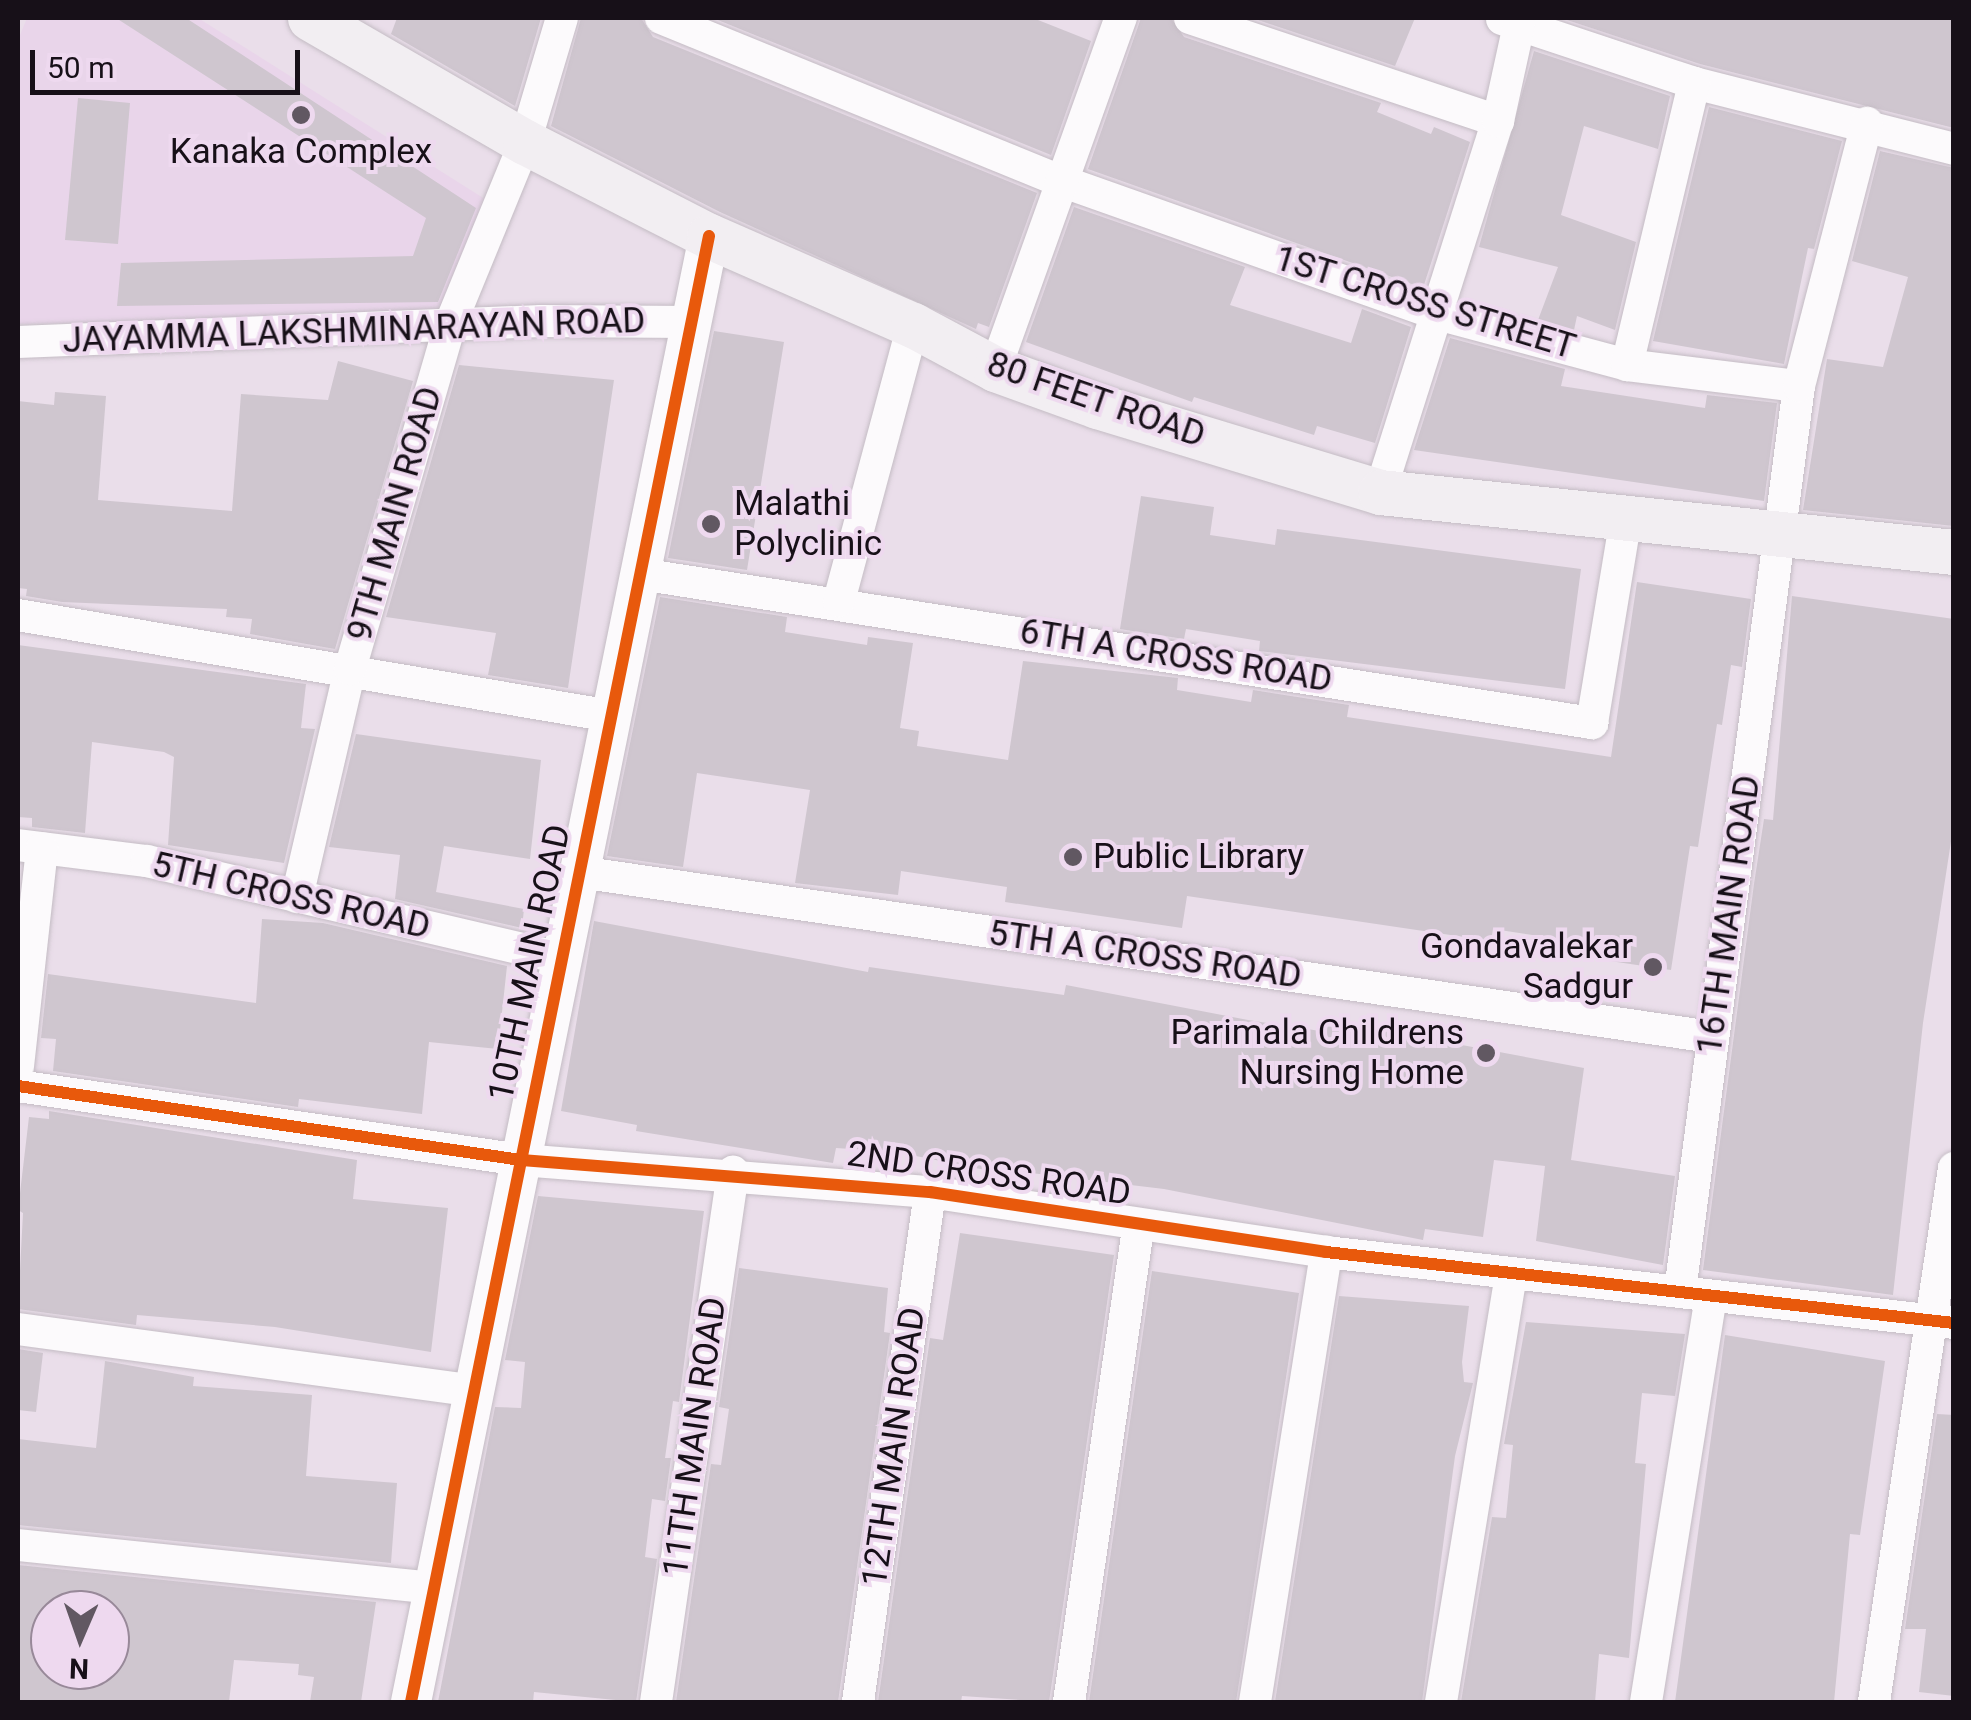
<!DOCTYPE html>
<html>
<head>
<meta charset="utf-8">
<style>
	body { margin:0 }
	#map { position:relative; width:1971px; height:1720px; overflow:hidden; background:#eadeea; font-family:Roboto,sans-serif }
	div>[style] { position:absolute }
	.built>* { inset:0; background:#e9d5ea }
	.building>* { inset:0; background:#cfc6cf }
	.roads { filter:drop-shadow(0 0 2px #c4bcc4) drop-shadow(0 0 2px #c4bcc4) }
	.minor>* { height:32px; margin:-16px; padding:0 16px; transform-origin:16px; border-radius:16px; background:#fcfafc }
	.tertiary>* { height:40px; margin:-20px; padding:0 20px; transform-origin:20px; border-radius:20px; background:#fcfafc }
	.secondary>* { height:45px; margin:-22.5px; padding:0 22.5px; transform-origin:22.5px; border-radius:22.5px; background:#f2eef2 }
	.cycleway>* { height:12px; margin:-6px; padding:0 6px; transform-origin:6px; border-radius:6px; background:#e8590c }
	.dots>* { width:28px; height:28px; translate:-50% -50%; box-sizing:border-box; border:5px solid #eed9ef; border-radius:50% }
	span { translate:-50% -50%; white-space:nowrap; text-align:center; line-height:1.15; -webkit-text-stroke:8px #eed9ef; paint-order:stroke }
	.poi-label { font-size:35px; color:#171018 }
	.left { translate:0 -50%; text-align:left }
	.right { translate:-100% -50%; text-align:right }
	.street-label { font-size:35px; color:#171018 }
	.frame { position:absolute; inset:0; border:20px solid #171018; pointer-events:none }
	.north { position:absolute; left:30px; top:1590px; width:100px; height:100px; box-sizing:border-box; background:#eed9ef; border:2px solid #988999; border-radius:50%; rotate:182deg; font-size:28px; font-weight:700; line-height:40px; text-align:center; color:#171018 }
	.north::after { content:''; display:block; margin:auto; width:35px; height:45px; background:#615862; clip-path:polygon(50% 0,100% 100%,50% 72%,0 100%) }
	.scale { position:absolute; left:30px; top:50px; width:270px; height:45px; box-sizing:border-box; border:5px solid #171018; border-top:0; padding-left:12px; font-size:30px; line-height:35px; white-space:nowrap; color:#171018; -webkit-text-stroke:8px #eed9ef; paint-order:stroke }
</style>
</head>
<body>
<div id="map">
	<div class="built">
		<div style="clip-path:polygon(27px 18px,198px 18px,507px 213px,462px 314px,18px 324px,18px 40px)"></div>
	</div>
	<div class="building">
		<div style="clip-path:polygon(116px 18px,186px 18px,476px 208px,438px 302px,117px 306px,121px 263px,413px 256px,426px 218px)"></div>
		<div style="clip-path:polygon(397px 18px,541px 18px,515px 106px,391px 34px)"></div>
		<div style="clip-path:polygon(581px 18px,641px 18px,653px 37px,1037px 193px,989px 327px,978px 323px,976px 329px,720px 212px,551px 126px)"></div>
		<div style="clip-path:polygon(713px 18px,1033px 18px,1091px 41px,1051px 155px)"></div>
		<div style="clip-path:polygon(1141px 18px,1171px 18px,1184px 37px,1381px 103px,1377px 112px,1431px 134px,1434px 127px,1470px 142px,1423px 288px,1088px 169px)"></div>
		<div style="clip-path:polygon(1252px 18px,1415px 18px,1395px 66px)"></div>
		<div style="clip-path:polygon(1561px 18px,1954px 18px,1954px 128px,1700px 64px)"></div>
		<div style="clip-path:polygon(1534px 51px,1670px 96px,1658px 149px,1584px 126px,1561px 215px,1636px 242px,1615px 330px,1577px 316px,1574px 330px,1538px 320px,1558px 267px,1479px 247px)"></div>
		<div style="clip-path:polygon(78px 98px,130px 103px,118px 244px,65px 240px)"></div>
		<div style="clip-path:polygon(1709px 107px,1842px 141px,1814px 249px,1808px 248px,1784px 364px,1653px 341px)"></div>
		<div style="clip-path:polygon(1880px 151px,1954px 168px,1954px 526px,1803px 510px,1827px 359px,1883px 367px,1908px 277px,1852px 261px)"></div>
		<div style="clip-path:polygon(1074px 207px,1245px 267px,1230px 305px,1351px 343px,1362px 309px,1411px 327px,1375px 443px,1317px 426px,1314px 435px,1194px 397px,1192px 402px,1026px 342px)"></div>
		<div style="clip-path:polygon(714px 331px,784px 342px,747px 570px,668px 558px)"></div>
		<div style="clip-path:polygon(1450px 338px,1565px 369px,1561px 386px,1705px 408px,1707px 395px,1777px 403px,1764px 501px,1414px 450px)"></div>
		<div style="clip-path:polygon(338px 361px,413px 381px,335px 649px,250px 634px,252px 619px,226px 617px,227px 609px,62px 602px,26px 596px,27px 589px,18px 588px,18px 401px,54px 405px,55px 392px,106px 396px,98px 500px,232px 511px,241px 394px,328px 400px)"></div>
		<div style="clip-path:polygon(459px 365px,614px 380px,568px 688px,488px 675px,496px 633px,386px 617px)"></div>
		<div style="clip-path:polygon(1141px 496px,1214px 507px,1210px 535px,1275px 545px,1277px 529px,1581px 569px,1565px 689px,1259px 651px,1260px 641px,1186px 629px,1184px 639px,1120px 629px)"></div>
		<div style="clip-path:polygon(1637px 582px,1751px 599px,1742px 667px,1731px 665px,1722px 725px,1717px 724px,1698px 847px,1690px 846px,1671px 970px,1610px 961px,1612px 947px,1493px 929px,1491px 941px,1187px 896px,1182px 928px,1005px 902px,1007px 887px,901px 871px,898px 895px,795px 883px,810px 790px,697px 773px,683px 867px,607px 856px,660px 597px,787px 617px,785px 632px,867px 645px,868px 637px,913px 643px,900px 728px,919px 731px,917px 746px,1008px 760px,1023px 661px,1178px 678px,1177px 690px,1251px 702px,1253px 690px,1349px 705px,1347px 717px,1611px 757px)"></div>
		<div style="clip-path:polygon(1792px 596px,1954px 619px,1954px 822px,1923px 1023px,1893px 1295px,1703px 1270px,1754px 884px,1764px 819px,1773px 820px)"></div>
		<div style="clip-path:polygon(18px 645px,306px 684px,301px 728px,315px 729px,284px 863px,168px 845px,174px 757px,164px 752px,92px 742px,85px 833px,32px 827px,32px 818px,18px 817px)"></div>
		<div style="clip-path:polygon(356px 734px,541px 760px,530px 859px,444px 846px,436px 892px,524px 909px,522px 928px,395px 899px,400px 855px,329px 847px)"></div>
		<div style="clip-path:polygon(262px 919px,323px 923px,507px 966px,498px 1049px,429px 1042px,422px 1114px,299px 1099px,298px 1107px,53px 1071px,56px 1039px,41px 1038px,48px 974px,256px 1003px)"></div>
		<div style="clip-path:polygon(594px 921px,868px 972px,869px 967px,1064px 995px,1066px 985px,1248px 1020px,1320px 1031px,1321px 1026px,1387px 1031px,1584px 1068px,1571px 1160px,1675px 1176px,1663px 1265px,1536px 1241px,1545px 1166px,1494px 1160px,1483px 1237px,1425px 1229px,1423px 1240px,1164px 1189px,1031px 1173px,1030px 1179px,896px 1152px,836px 1148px,833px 1163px,636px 1131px,637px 1125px,561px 1111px)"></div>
		<div style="clip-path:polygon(49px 1111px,357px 1160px,353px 1199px,448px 1208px,431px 1352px,275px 1327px,137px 1315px,136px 1325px,18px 1309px,23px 1213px,18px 1210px,29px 1117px,49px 1119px)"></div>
		<div style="clip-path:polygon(538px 1196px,704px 1211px,679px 1402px,673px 1401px,665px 1458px,671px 1458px,665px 1501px,652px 1499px,645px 1557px,657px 1559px,636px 1702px,534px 1692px,533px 1702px,438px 1702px,495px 1407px,521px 1408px,525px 1362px,505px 1360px)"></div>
		<div style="clip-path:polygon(960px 1233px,1114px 1255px,1049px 1702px,962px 1696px,961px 1702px,878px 1702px,930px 1338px,943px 1340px)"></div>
		<div style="clip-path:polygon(739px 1268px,888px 1288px,884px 1332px,890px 1333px,838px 1702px,676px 1702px,711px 1464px,721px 1465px,729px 1409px,719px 1407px)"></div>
		<div style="clip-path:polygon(1152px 1271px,1299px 1293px,1236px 1702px,1089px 1702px)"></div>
		<div style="clip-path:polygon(1339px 1296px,1469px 1306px,1462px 1362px,1464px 1382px,1473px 1383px,1455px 1456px,1422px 1702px,1275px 1702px)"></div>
		<div style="clip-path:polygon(1526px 1322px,1685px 1334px,1675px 1396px,1642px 1393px,1635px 1463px,1646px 1464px,1629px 1658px,1599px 1654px,1595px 1702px,1461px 1702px,1492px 1517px,1506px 1518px,1513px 1445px,1504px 1444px)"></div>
		<div style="clip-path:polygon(1725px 1335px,1885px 1361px,1860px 1535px,1850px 1534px,1834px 1702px,1675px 1702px)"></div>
		<div style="clip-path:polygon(18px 1349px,43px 1353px,36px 1412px,18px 1410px)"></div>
		<div style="clip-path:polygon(105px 1361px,194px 1377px,193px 1386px,312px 1395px,306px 1476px,397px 1483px,391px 1563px,18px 1525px,18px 1439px,96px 1448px)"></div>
		<div style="clip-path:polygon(1937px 1414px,1954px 1415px,1954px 1696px,1919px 1692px,1926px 1629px,1905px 1629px)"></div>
		<div style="clip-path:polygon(evenodd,18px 1565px,376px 1602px,361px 1702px,310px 1702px,314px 1677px,298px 1675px,299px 1664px,234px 1660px,229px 1702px,18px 1702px,18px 1565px,50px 1610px,110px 1610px,110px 1670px,50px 1670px,50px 1610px)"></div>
	</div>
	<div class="roads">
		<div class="minor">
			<div style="left:661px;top:18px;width:432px;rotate:22.2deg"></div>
			<div style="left:1061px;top:181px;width:399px;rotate:19.5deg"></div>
			<div style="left:1437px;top:314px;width:197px;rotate:15deg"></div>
			<div style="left:1627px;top:365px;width:173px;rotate:7deg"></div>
			<div style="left:1190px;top:18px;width:325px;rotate:18.5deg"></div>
			<div style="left:1502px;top:19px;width:202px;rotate:18.4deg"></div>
			<div style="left:1694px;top:83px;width:268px;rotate:14.2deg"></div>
			<div style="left:18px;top:342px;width:523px;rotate:-2.3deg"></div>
			<div style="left:541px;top:321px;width:150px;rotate:0.4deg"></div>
			<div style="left:1627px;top:365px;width:290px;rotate:-76.6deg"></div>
			<div style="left:995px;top:369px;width:373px;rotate:-70.3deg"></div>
			<div style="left:1380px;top:492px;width:389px;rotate:-72.4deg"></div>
			<div style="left:1498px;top:121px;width:98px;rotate:-77.7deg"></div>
			<div style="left:640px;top:574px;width:964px;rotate:8.9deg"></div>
			<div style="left:1592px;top:723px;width:208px;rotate:-80.6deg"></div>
			<div style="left:839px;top:601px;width:286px;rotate:-75deg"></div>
			<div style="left:18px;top:615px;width:602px;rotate:9.67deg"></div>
			<div style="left:18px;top:845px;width:130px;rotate:7.1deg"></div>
			<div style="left:147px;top:861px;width:426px;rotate:13.2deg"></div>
			<div style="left:579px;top:872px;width:1144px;rotate:8.29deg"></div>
			<div style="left:297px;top:897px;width:234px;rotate:-76.9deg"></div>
			<div style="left:350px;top:669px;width:358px;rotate:-73.8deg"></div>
			<div style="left:450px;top:325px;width:198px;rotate:-67.7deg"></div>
			<div style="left:525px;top:142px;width:129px;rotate:-73.4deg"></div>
			<div style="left:18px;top:1066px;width:219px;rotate:-83.7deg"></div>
			<div style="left:18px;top:1086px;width:508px;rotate:8.37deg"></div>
			<div style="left:521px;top:1160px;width:410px;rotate:4.5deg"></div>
			<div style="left:930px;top:1192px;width:401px;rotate:8.6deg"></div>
			<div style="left:1326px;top:1252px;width:632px;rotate:6.45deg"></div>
			<div style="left:1680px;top:1291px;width:913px;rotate:-82.51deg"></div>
			<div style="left:1799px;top:386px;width:272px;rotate:-75.5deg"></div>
			<div style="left:18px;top:1329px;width:460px;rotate:7.7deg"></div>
			<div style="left:18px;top:1545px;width:418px;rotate:5.9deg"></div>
			<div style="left:656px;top:1702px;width:536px;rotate:-81.73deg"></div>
			<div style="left:858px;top:1702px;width:515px;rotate:-81.96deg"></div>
			<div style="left:1069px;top:1702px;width:482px;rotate:-81.7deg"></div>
			<div style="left:1255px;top:1702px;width:456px;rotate:-81deg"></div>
			<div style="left:1441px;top:1702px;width:433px;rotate:-80.7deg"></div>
			<div style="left:1646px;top:1702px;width:410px;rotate:-80.9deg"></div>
			<div style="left:1874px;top:1702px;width:540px;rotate:-81.48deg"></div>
		</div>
		<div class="tertiary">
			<div style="left:411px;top:1702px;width:1496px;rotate:-78.51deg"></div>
		</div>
		<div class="secondary">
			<div style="left:310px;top:18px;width:248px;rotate:30deg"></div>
			<div style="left:525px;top:142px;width:207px;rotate:27.1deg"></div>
			<div style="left:709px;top:236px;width:223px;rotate:23.6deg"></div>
			<div style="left:913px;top:325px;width:93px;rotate:28.2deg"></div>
			<div style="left:995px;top:369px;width:109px;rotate:19.9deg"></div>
			<div style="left:1097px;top:406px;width:296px;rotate:16.9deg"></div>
			<div style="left:1380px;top:492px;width:577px;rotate:5.97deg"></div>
		</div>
	</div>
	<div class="cycleway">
		<div style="left:18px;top:1086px;width:508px;rotate:8.37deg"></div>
		<div style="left:521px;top:1160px;width:410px;rotate:4.5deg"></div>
		<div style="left:930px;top:1192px;width:401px;rotate:8.6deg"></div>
		<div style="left:1326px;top:1252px;width:632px;rotate:6.45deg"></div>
		<div style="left:411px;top:1702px;width:1496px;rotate:-78.51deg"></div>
	</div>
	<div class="dots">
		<div style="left:301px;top:115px;background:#615862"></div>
		<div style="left:711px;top:524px;background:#615862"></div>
		<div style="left:1073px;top:857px;background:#615862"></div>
		<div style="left:1653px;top:967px;background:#615862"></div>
		<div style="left:1486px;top:1053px;background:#615862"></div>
	</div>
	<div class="poi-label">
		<span style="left:301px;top:152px">Kanaka Complex</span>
		<span class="left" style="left:734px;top:524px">Malathi<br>Polyclinic</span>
		<span class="left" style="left:1093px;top:857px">Public Library</span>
		<span class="right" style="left:1633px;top:967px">Gondavalekar<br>Sadgur</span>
		<span class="right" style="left:1464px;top:1053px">Parimala Childrens<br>Nursing Home</span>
	</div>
	<div class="street-label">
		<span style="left:1425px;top:303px;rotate:17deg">1ST CROSS STREET</span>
		<span style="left:354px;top:331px;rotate:-2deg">JAYAMMA LAKSHMINARAYAN ROAD</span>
		<span style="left:1096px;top:400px;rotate:19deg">80 FEET ROAD</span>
		<span style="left:395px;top:514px;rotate:-74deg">9TH MAIN ROAD</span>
		<span style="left:1176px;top:656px;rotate:9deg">6TH A CROSS ROAD</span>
		<span style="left:291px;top:896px;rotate:13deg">5TH CROSS ROAD</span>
		<span style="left:1729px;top:915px;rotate:-82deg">16TH MAIN ROAD</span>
		<span style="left:1145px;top:955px;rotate:8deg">5TH A CROSS ROAD</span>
		<span style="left:530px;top:963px;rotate:-78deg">10TH MAIN ROAD</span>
		<span style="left:989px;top:1174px;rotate:8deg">2ND CROSS ROAD</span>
		<span style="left:695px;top:1437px;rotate:-82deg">11TH MAIN ROAD</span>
		<span style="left:894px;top:1447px;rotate:-82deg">12TH MAIN ROAD</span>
	</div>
	<div class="frame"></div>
	<div class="north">N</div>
	<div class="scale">50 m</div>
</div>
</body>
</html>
